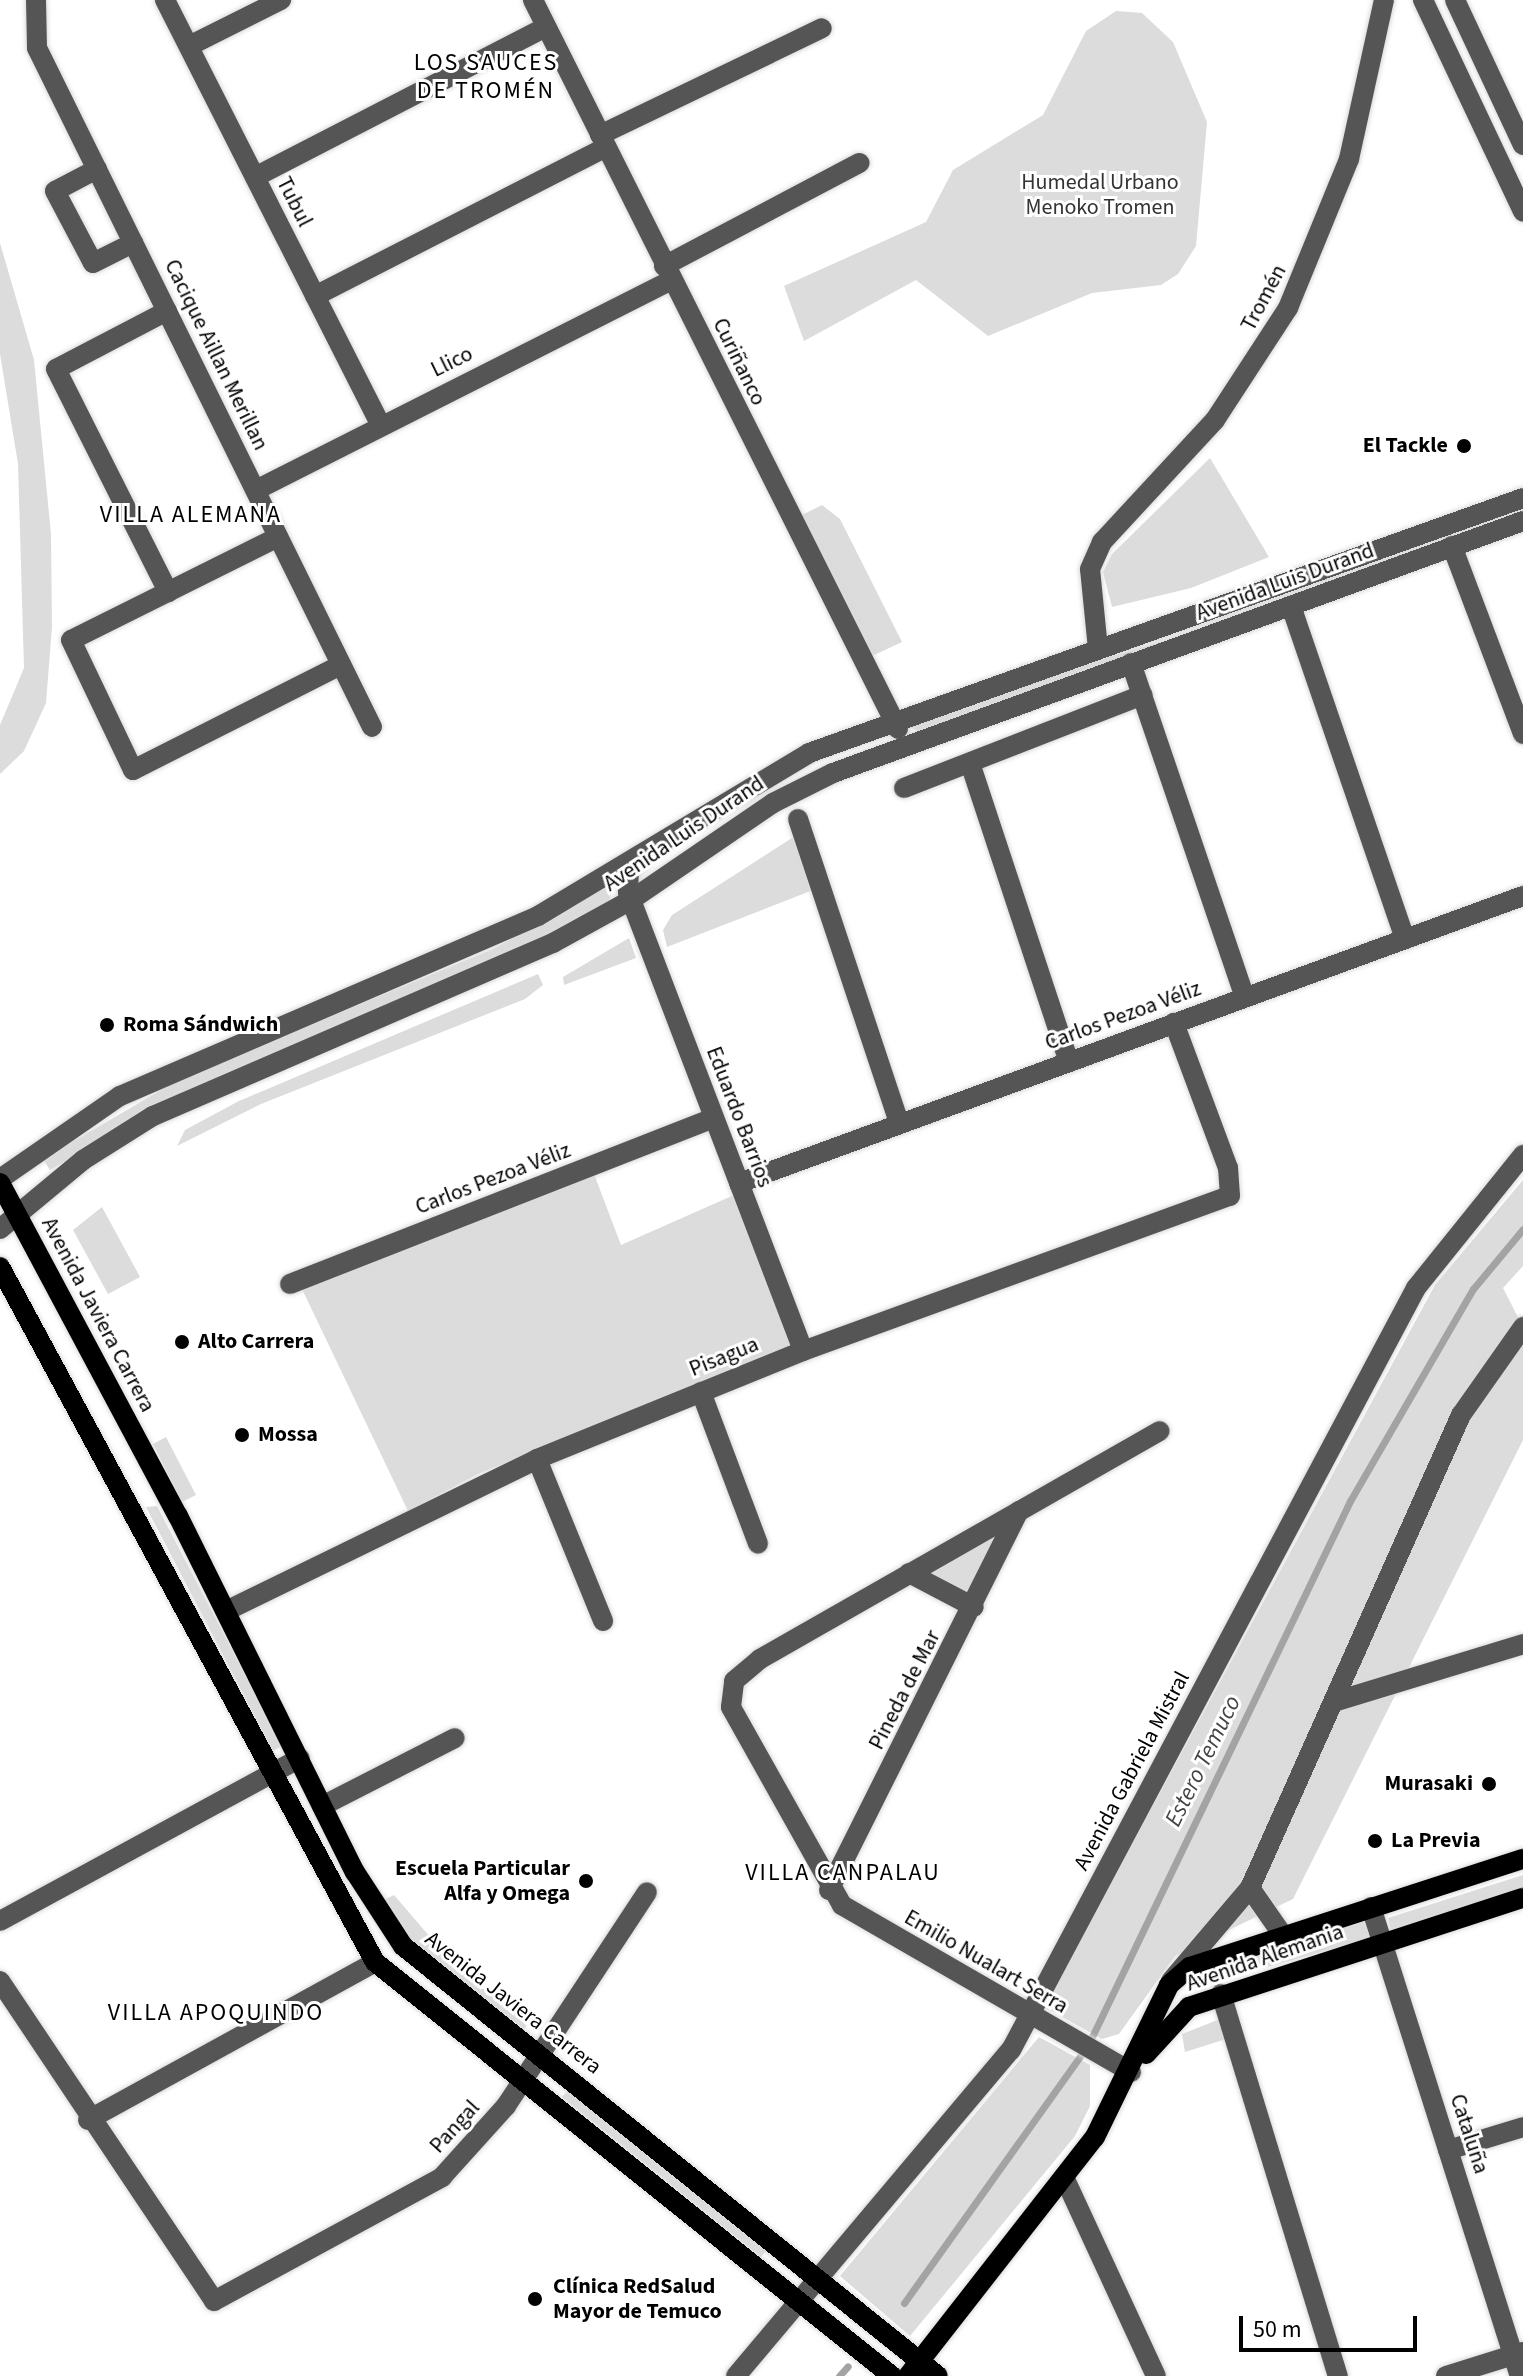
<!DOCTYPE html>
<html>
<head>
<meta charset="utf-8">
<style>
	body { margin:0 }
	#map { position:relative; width:1523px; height:2376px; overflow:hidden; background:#fff; font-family:"Source Sans 3",sans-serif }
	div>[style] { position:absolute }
	.green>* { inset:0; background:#dcdcdc }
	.stream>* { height:7px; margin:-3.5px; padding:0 3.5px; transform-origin:3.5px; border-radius:3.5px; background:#a3a3a3 }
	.roads { filter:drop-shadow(0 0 2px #dbdbdb) drop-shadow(0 0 2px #dbdbdb) }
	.minor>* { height:20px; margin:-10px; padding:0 10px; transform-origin:10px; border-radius:10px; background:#555 }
	.major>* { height:20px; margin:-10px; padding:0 10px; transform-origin:10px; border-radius:10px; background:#000 }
	.dots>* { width:22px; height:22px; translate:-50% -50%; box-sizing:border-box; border:4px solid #fff; border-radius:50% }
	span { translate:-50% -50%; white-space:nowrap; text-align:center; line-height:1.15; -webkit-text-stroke:6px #fff; paint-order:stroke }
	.park-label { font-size:22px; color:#333 }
	.street-label { font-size:22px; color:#000 }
	.poi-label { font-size:22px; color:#000; font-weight:700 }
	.right { translate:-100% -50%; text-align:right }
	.left { translate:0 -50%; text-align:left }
	.neighbourhood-label { font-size:24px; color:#000; letter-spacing:2px }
	.water-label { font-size:24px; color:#444; font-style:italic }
	.scale { position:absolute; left:1239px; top:2316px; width:178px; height:36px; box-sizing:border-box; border:4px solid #000; border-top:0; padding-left:10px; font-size:24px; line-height:28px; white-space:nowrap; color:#000; -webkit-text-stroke:6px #fff; paint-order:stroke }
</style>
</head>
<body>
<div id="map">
	<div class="green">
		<div style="clip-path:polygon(1116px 11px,1142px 13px,1173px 42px,1207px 122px,1196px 246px,1178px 274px,1161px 285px,1092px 293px,988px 336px,916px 280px,804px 341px,784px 286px,926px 222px,953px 170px,1043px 115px,1086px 31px)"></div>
		<div style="clip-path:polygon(0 243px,34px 360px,51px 534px,52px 627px,46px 703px,24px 751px,0 774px,0 725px,24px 668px,18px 464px,0 354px)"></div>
		<div style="clip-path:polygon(1210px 458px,1269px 557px,1191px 588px,1112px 607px,1103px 572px,1112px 554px)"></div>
		<div style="clip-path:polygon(822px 505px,840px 519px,902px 642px,870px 657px,802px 515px)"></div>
		<div style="clip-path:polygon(1209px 628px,918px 731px,909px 726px,1037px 678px)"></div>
		<div style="clip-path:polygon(795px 836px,813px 890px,667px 947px,663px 930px,672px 915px)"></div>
		<div style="clip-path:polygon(615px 882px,609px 901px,548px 936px,190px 1089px,50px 1170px,43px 1159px,180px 1079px,493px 949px)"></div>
		<div style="clip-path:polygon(629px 938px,636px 958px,564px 985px,563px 977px)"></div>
		<div style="clip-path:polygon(538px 974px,543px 985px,525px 999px,261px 1104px,177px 1146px,185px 1130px,239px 1101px)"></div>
		<div style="clip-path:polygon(594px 1174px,621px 1245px,734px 1195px,791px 1346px,478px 1474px,408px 1511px,302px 1289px)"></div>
		<div style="clip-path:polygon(1523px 1180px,1523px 1266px,1503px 1288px,1523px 1327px,1523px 1440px,1293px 1899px,1175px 1956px,1119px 2034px,1102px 2039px,1044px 2007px,1435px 1285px)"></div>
		<div style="clip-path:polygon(102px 1207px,140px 1277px,108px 1294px,73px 1230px)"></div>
		<div style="clip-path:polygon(166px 1437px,196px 1495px,182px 1502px,153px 1444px)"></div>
		<div style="clip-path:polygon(157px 1506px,282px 1746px,273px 1751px,146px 1507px)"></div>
		<div style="clip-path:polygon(1007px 1531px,972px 1594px,930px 1573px,964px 1554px)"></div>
		<div style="clip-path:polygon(1523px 1875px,1523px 1892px,1392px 1933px,1388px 1918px)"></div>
		<div style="clip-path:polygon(394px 1895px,462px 1974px,530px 2021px,524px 2029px,417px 1948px,382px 1901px)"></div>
		<div style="clip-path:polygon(1365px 1921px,1370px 1938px,1191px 1989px,1222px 1968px)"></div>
		<div style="clip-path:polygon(1220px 2019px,1226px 2039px,1185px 2052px,1182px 2034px)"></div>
		<div style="clip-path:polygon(1039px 2037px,1090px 2065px,1090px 2106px,1075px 2136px,910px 2336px,840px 2276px)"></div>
		<div style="clip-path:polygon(569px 2090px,767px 2250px,761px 2257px,562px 2097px)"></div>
	</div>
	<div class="stream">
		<div style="left:904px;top:2303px;width:317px;rotate:-54.5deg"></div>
		<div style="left:1088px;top:2045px;width:604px;rotate:-64.28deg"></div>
		<div style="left:1350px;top:1501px;width:245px;rotate:-59.9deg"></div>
		<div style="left:1473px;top:1289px;width:78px;rotate:-50.2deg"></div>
		<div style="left:839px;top:2376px;width:13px;rotate:-48deg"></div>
	</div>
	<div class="roads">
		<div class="minor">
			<div style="left:36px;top:0;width:48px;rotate:88.8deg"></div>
			<div style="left:37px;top:48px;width:757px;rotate:63.74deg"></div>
			<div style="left:165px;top:0;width:477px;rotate:63.1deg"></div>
			<div style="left:533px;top:0;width:815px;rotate:63.4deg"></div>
			<div style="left:1423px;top:0;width:234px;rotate:64.7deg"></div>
			<div style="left:1455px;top:0;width:160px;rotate:64.9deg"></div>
			<div style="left:189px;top:46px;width:103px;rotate:-26.6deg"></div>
			<div style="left:600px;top:135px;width:246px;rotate:-25.7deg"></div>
			<div style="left:97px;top:169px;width:47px;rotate:152.4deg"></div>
			<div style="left:55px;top:191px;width:81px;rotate:62.2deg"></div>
			<div style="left:93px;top:263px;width:45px;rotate:-26.6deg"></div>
			<div style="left:255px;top:177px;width:327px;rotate:-27.3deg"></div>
			<div style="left:664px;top:266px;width:221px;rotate:-27.8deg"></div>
			<div style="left:315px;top:296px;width:327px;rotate:-27.1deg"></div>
			<div style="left:167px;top:311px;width:125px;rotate:152.4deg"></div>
			<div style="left:56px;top:369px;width:250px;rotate:63.3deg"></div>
			<div style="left:256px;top:490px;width:466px;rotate:-26.8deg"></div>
			<div style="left:278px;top:537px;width:231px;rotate:153.5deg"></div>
			<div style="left:71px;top:640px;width:144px;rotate:64.5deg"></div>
			<div style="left:133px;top:770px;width:233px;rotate:-26.8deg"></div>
			<div style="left:1452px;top:546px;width:201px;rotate:69.3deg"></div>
			<div style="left:1291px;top:606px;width:352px;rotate:71.1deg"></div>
			<div style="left:1098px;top:649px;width:80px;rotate:-95.7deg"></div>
			<div style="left:1090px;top:569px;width:30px;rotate:-66deg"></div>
			<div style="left:1102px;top:542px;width:166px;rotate:-47.2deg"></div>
			<div style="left:1215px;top:420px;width:134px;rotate:-56.9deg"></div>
			<div style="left:1288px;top:308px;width:161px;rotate:-67.7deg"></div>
			<div style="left:1349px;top:159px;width:163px;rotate:-77.6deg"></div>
			<div style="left:1131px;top:663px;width:353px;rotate:71.2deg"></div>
			<div style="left:970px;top:763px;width:315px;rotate:71.7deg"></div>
			<div style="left:904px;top:788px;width:256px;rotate:-21.3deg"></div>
			<div style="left:798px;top:819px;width:319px;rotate:71.6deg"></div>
			<div style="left:644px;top:858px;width:20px;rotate:139deg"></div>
			<div style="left:629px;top:871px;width:21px;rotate:93deg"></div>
			<div style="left:628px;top:892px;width:491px;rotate:69.1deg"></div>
			<div style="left:0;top:1179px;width:146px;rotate:-34.7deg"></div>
			<div style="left:120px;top:1096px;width:455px;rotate:-23.3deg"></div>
			<div style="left:538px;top:916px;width:316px;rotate:-31deg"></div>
			<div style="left:809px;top:753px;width:758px;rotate:-19.65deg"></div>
			<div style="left:739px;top:1183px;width:835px;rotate:-20.11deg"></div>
			<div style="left:0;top:1229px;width:108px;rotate:-39.7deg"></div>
			<div style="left:83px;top:1160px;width:83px;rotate:-32.2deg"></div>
			<div style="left:153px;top:1116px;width:436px;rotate:-23.4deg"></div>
			<div style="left:553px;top:943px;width:89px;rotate:-28.9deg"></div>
			<div style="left:631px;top:900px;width:172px;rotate:-34.3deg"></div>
			<div style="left:773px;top:803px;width:67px;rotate:-26.6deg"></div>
			<div style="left:833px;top:773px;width:735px;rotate:-20.06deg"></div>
			<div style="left:290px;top:1284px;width:455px;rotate:-21.4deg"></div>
			<div style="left:701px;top:1392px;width:162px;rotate:69.4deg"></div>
			<div style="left:537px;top:1459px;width:175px;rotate:67.8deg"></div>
			<div style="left:909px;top:1573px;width:73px;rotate:27.6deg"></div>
			<div style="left:226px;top:1611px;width:346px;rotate:-26deg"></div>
			<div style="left:537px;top:1459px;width:287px;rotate:-22.1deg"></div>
			<div style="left:803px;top:1351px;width:454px;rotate:-20deg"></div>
			<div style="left:1230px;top:1196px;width:28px;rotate:-94deg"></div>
			<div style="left:1228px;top:1168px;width:155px;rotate:-110.4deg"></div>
			<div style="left:1337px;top:1701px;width:195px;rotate:-17deg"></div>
			<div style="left:322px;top:1806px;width:149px;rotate:-27.1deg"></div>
			<div style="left:1250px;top:1888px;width:56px;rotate:55.2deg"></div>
			<div style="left:829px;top:1890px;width:424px;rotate:-63.4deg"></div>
			<div style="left:1371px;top:1907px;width:492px;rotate:72.4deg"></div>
			<div style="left:0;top:1921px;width:341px;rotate:-28.5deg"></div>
			<div style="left:0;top:1981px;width:385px;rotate:56.2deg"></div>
			<div style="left:214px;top:2301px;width:260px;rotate:-28.5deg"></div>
			<div style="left:442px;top:2177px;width:96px;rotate:-48deg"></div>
			<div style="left:506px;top:2106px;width:256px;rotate:-56.6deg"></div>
			<div style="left:1171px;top:1981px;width:122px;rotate:-49.7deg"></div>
			<div style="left:1250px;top:1888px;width:518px;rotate:-65.96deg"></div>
			<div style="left:1461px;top:1415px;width:108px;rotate:-54.8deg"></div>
			<div style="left:1221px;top:1994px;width:400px;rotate:73deg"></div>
			<div style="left:1131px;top:2072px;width:334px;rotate:-150deg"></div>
			<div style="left:842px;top:1905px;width:227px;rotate:-119.3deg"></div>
			<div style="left:731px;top:1707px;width:26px;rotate:-83deg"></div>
			<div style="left:734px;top:1681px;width:34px;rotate:-40deg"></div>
			<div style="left:760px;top:1659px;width:460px;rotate:-29.7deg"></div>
			<div style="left:88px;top:2120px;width:328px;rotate:-28.8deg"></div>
			<div style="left:1448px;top:2150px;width:78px;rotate:-17deg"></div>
			<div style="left:1064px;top:2177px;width:219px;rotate:65.2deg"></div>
			<div style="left:736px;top:2376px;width:426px;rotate:-49.9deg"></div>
			<div style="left:1011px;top:2050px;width:863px;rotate:-62.01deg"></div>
			<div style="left:1416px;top:1288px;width:171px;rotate:-51.2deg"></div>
			<div style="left:1446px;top:2376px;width:81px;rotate:-17.3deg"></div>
		</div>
		<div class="major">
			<div style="left:0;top:1183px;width:378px;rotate:61.9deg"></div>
			<div style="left:178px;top:1516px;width:398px;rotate:63.6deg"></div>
			<div style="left:355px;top:1872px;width:88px;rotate:57deg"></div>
			<div style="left:403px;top:1946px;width:686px;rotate:38.79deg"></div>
			<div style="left:0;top:1267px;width:790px;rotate:61.65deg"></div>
			<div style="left:375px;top:1962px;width:662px;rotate:38.69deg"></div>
			<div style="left:1146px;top:2054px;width:64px;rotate:-47.5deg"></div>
			<div style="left:1189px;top:2007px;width:351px;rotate:-18.1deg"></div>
			<div style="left:908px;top:2376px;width:303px;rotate:-52deg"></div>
			<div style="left:1095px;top:2137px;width:169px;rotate:-64deg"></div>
			<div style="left:1169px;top:1985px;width:28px;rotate:-41deg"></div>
			<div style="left:1190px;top:1967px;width:350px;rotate:-18deg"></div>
		</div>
	</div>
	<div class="dots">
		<div style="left:1464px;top:446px;background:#000"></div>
		<div style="left:107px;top:1025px;background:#000"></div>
		<div style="left:182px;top:1342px;background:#000"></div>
		<div style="left:242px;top:1435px;background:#000"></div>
		<div style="left:1489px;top:1784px;background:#000"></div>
		<div style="left:1375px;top:1841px;background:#000"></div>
		<div style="left:586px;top:1881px;background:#000"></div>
		<div style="left:535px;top:2299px;background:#000"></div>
	</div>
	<div class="park-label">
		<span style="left:1100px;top:195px">Humedal Urbano<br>Menoko Tromen</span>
	</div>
	<div class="street-label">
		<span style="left:294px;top:202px;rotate:63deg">Tubul</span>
		<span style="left:1264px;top:298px;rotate:-62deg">Tromén</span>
		<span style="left:216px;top:355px;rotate:64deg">Cacique Aillan Merillan</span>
		<span style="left:452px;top:362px;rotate:-26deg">Llico</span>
		<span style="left:739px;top:362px;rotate:64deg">Curiñanco</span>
		<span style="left:1285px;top:582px;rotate:-20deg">Avenida Luis Durand</span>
		<span style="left:684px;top:834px;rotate:-34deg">Avenida Luis Durand</span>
		<span style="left:1123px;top:1016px;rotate:-20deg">Carlos Pezoa Véliz</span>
		<span style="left:739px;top:1117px;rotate:69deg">Eduardo Barrios</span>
		<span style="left:493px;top:1179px;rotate:-21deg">Carlos Pezoa Véliz</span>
		<span style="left:98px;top:1315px;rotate:62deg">Avenida Javiera Carrera</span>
		<span style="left:724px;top:1357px;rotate:-22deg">Pisagua</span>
		<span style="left:905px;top:1690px;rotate:-63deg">Pineda de Mar</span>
		<span style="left:1132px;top:1771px;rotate:-62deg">Avenida Gabriela Mistral</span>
		<span style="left:1265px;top:1958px;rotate:-19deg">Avenida Alemania</span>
		<span style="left:986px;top:1962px;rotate:30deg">Emilio Nualart Serra</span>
		<span style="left:513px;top:2003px;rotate:38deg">Avenida Javiera Carrera</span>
		<span style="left:455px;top:2127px;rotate:-48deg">Pangal</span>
		<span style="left:1469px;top:2134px;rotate:72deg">Cataluña</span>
	</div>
	<div class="poi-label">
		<span class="right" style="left:1448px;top:446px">El Tackle</span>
		<span class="left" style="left:123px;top:1025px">Roma Sándwich</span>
		<span class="left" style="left:198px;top:1342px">Alto Carrera</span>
		<span class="left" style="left:258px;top:1435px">Mossa</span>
		<span class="right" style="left:1473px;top:1784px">Murasaki</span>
		<span class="left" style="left:1391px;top:1841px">La Previa</span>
		<span class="right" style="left:570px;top:1881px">Escuela Particular<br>Alfa y Omega</span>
		<span class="left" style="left:553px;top:2299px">Clínica RedSalud<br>Mayor de Temuco</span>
	</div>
	<div class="neighbourhood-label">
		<span style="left:486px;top:77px">LOS SAUCES<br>DE TROMÉN</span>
		<span style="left:191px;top:515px">VILLA ALEMANA</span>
		<span style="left:843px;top:1873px">VILLA CANPALAU</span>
		<span style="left:216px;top:2013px">VILLA APOQUINDO</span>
	</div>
	<div class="water-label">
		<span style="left:1203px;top:1761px;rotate:-64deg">Estero Temuco</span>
	</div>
	<div class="scale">50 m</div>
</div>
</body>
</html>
